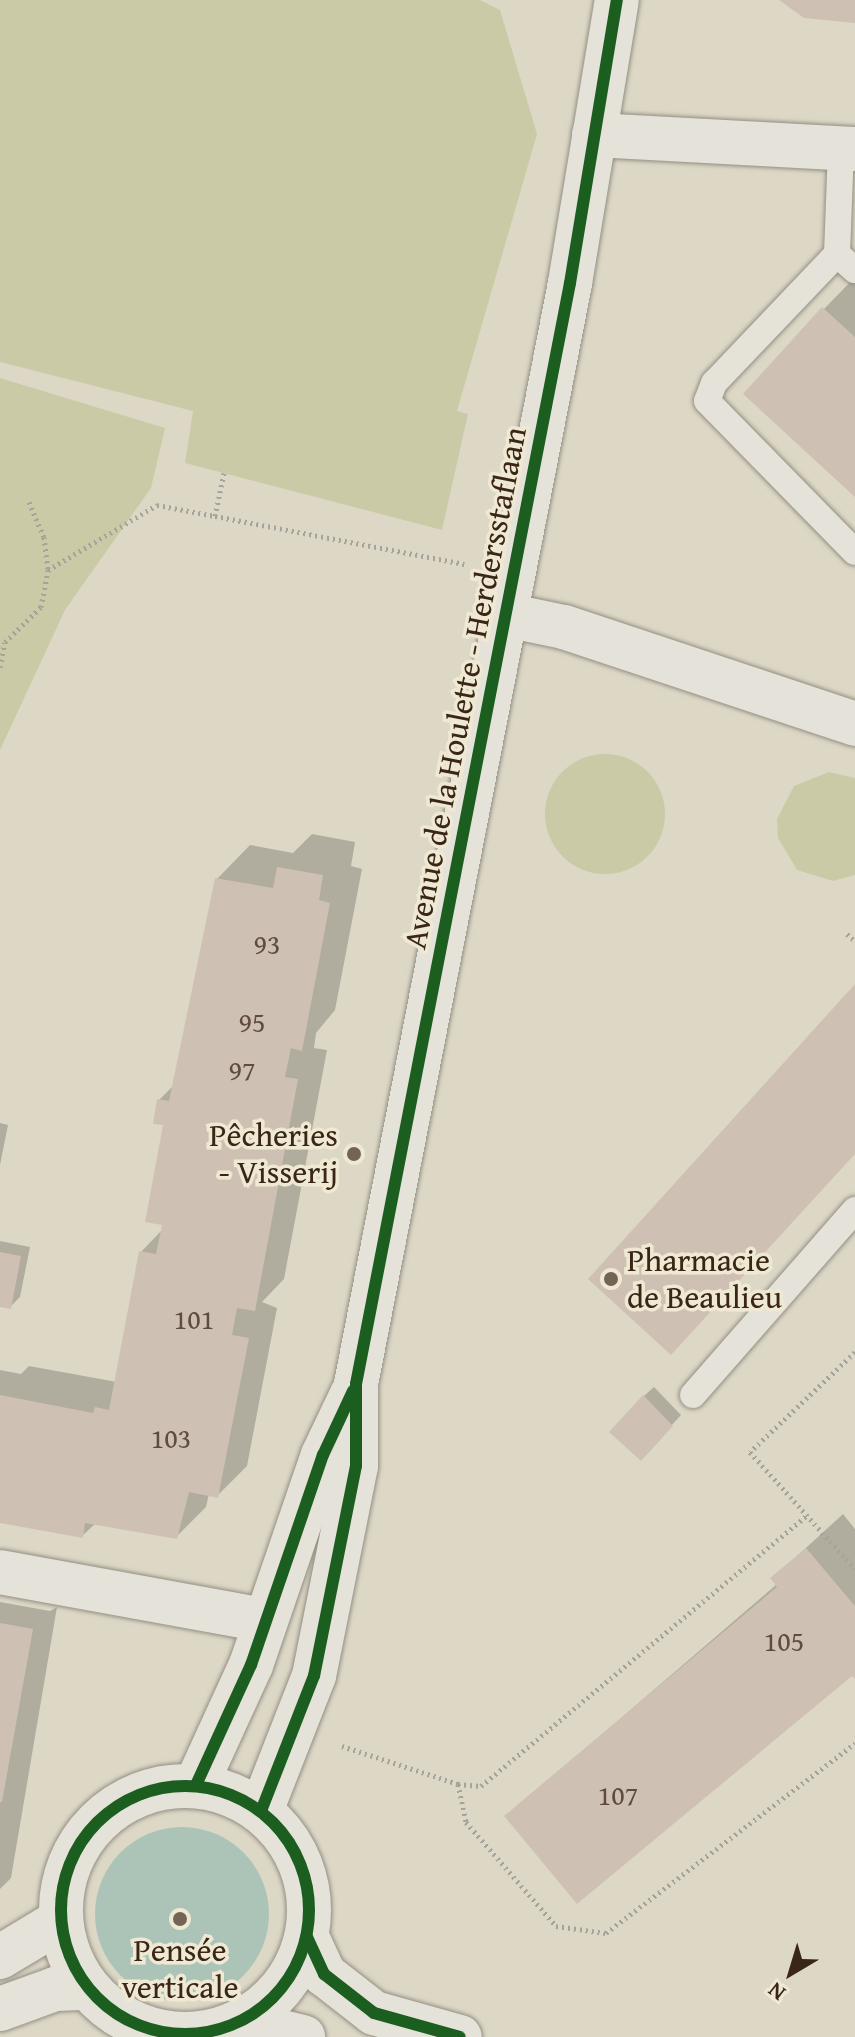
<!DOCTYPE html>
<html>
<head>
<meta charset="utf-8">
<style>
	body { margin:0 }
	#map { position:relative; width:855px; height:2037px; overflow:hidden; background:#ddd8c6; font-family:"Gentium Book Plus",serif }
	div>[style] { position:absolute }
	.green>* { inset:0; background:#cbcaa6 }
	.round { border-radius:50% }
	.water>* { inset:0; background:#acc4b8 }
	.shadow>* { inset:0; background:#0003 }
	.building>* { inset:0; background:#cfc0b4 }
	.path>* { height:5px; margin-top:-2.5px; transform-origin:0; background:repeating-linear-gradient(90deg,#a7a29a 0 2px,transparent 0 6px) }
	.roads { filter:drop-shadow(0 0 2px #948f83) drop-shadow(0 0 2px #948f83) }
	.lane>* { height:26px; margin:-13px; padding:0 13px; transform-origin:13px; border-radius:13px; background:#e5e2d9 }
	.street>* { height:44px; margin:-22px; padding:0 22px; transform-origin:22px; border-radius:22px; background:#e5e2d9 }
	.secondary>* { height:44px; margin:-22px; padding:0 22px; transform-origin:22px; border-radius:22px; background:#e5e2d9 }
	.secondary>.ring { margin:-22px; padding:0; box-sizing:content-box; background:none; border:44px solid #e5e2d9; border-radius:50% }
	.cycleway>* { height:12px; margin:-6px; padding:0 6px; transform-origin:6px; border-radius:6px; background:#1b5e20 }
	.cycleway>.ring { margin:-6px; padding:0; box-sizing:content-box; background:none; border:12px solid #1b5e20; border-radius:50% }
	.dots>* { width:22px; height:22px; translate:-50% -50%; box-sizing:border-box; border:4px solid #efe9d3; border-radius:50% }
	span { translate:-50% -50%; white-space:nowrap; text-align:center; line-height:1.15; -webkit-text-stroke:7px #efe9d3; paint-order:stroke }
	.number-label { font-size:28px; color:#5f4c3e }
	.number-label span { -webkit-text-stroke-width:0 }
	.street-label { font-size:32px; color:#3a2617 }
	.poi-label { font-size:32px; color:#3a2617 }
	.right { translate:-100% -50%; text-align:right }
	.left { translate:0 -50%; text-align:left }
	.north { position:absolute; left:751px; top:1933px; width:80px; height:80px; -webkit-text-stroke:6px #efe9d3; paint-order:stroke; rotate:218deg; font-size:22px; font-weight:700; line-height:32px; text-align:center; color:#3a2617 }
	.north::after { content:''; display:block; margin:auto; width:28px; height:36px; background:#3a2617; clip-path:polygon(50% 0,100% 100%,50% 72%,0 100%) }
</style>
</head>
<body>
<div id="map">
	<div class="green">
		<div style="clip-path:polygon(0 0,480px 0,500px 10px,537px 134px,457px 411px,468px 414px,442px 530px,185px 463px,193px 411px,0 362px)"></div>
		<div style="clip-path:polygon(0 378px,165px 428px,151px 488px,65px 610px,0 750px)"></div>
		<div class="round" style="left:545px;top:754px;width:120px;height:120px"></div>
		<div style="clip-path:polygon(829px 772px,855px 778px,855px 875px,833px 881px,797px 870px,778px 838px,777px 819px,794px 786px)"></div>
	</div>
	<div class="water">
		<div class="round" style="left:95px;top:1827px;width:174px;height:174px"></div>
	</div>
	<div class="shadow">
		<div style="clip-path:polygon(855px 277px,855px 494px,824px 309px)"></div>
		<div style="clip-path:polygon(312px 834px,355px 842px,351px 866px,362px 869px,335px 1010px,316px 1033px,314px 1048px,327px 1050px,284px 1279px,262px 1302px,277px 1308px,247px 1466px,218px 1495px,209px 1494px,206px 1507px,176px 1537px,96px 1523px,82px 1536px,0 1521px,0 1370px,21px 1374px,29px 1366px,117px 1382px,141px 1252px,163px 1229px,166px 1123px,159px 1100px,174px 1085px,217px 879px,250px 845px,293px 853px)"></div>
		<div style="clip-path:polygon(0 1123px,8px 1125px,0 1165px)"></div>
		<div style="clip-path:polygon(0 1241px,30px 1247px,20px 1297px,10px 1307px,0 1305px)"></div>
		<div style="clip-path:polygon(654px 1387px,681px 1415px,650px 1449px,644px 1396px)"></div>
		<div style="clip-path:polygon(843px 1514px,855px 1529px,855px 1676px,852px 1673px,507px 1816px,777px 1584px,773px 1578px)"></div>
		<div style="clip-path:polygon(0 1602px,50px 1611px,57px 1607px,11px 1878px,0 1889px)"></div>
	</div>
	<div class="building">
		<div style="clip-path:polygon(779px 0,855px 0,855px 23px,804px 18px)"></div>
		<div style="clip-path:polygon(822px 307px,855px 337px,855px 497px,743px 394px)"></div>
		<div style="clip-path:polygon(277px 867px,323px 875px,319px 900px,330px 903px,302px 1051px,291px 1048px,285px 1077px,298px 1079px,255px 1311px,237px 1308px,232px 1335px,249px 1338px,218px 1498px,189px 1492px,177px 1539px,85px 1523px,83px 1538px,0 1523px,0 1395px,93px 1413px,95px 1407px,109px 1410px,139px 1251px,156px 1254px,162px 1225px,145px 1222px,163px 1125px,153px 1124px,157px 1099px,169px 1101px,215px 878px,273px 888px)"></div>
		<div style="clip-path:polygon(855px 984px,855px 1154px,671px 1355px,588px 1279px)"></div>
		<div style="clip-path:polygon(0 1252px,21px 1256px,11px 1309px,0 1307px)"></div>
		<div style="clip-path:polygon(643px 1395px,673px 1426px,641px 1461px,609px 1432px)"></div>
		<div style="clip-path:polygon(806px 1548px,855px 1606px,855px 1679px,852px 1676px,577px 1904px,504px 1816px,777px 1587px,770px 1578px)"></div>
		<div style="clip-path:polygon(0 1623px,33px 1629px,2px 1802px,0 1802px)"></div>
	</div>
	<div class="path">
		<div style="left:224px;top:473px;width:44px;rotate:101.8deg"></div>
		<div style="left:215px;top:516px;width:254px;rotate:10.9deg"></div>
		<div style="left:29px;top:502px;width:38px;rotate:67deg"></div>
		<div style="left:44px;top:537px;width:33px;rotate:83deg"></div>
		<div style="left:0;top:667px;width:25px;rotate:-79deg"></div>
		<div style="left:5px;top:642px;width:50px;rotate:-44.2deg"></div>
		<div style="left:41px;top:607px;width:38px;rotate:-79deg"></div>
		<div style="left:48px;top:570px;width:127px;rotate:-30.8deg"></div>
		<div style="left:157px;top:505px;width:59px;rotate:10.7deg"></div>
		<div style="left:847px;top:934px;width:11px;rotate:41deg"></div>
		<div style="left:855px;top:1352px;width:145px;rotate:136.4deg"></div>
		<div style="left:750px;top:1452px;width:157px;rotate:48.1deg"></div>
		<div style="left:342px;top:1746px;width:122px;rotate:18.1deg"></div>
		<div style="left:458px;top:1784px;width:39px;rotate:78deg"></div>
		<div style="left:466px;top:1822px;width:138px;rotate:49.1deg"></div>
		<div style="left:556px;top:1926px;width:50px;rotate:8deg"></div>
		<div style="left:606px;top:1933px;width:313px;rotate:-37.3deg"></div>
		<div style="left:458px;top:1784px;width:23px;rotate:5deg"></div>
		<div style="left:481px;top:1786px;width:424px;rotate:-39.7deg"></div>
	</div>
	<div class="roads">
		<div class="lane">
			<div style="left:841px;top:149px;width:105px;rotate:92.2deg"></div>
			<div style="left:837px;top:254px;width:24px;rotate:42deg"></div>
			<div style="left:837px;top:254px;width:178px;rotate:133.6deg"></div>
			<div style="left:714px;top:383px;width:19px;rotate:111deg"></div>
			<div style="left:707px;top:401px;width:211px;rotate:45.6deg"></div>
			<div style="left:693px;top:1395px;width:246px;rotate:-48.8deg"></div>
		</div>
		<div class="street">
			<div style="left:594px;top:135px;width:261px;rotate:3.1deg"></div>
			<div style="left:506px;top:615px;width:59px;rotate:11.7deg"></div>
			<div style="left:564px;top:627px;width:307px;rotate:18.4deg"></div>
			<div style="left:0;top:1572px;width:269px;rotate:10.3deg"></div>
			<div style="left:196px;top:1785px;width:132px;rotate:-65.4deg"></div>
			<div style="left:251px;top:1665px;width:222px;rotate:-71.1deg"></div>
			<div style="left:323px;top:1455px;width:68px;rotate:-64.6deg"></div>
			<div style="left:261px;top:1811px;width:145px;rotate:-68.6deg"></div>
			<div style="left:314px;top:1676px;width:214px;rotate:-78.7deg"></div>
			<div style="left:356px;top:1466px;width:82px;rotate:-90deg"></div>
			<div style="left:356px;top:1384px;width:1122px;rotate:-79deg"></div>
			<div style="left:570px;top:283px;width:287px;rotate:-80.6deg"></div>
		</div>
		<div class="secondary">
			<div class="ring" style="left:61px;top:1786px;width:204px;height:204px"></div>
			<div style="left:307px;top:1937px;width:41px;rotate:65.3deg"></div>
			<div style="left:324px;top:1974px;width:63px;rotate:38deg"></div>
			<div style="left:374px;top:2013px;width:89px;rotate:15.6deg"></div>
			<div style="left:0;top:1957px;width:70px;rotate:-31deg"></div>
			<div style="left:0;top:2009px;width:59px;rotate:-20deg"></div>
			<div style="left:55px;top:1989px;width:32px;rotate:-2deg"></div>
			<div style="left:241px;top:2022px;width:64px;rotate:13.6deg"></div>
		</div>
	</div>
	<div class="cycleway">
		<div style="left:196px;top:1785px;width:132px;rotate:-65.4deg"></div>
		<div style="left:251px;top:1665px;width:222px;rotate:-71.1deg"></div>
		<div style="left:323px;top:1455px;width:71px;rotate:-64.9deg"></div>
		<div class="ring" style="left:61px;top:1786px;width:236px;height:236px"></div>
		<div style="left:261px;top:1811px;width:145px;rotate:-68.6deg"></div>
		<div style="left:314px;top:1676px;width:214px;rotate:-78.7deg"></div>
		<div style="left:356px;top:1466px;width:82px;rotate:-90deg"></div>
		<div style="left:356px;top:1384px;width:1122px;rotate:-79deg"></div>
		<div style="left:570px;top:283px;width:287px;rotate:-80.6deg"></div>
		<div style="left:307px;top:1937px;width:41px;rotate:65.3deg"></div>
		<div style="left:324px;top:1974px;width:63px;rotate:38deg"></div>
		<div style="left:374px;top:2013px;width:89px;rotate:15.6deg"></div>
	</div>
	<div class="dots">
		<div style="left:354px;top:1154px;background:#736454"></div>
		<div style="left:611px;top:1279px;background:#736454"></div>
		<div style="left:180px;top:1919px;background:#736454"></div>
	</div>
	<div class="number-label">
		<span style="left:267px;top:944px">93</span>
		<span style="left:252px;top:1022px">95</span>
		<span style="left:242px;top:1070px">97</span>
		<span style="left:194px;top:1319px">101</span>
		<span style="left:171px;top:1438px">103</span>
		<span style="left:784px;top:1641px">105</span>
		<span style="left:618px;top:1795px">107</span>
	</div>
	<div class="street-label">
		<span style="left:465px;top:688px;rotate:-79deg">Avenue de la Houlette - Herdersstaflaan</span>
	</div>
	<div class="poi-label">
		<span class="right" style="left:338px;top:1154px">Pêcheries<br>- Visserij</span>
		<span class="left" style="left:627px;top:1279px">Pharmacie<br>de Beaulieu</span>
		<span style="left:180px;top:1969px">Pensée<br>verticale</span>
	</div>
	<div class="north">N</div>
</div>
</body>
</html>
